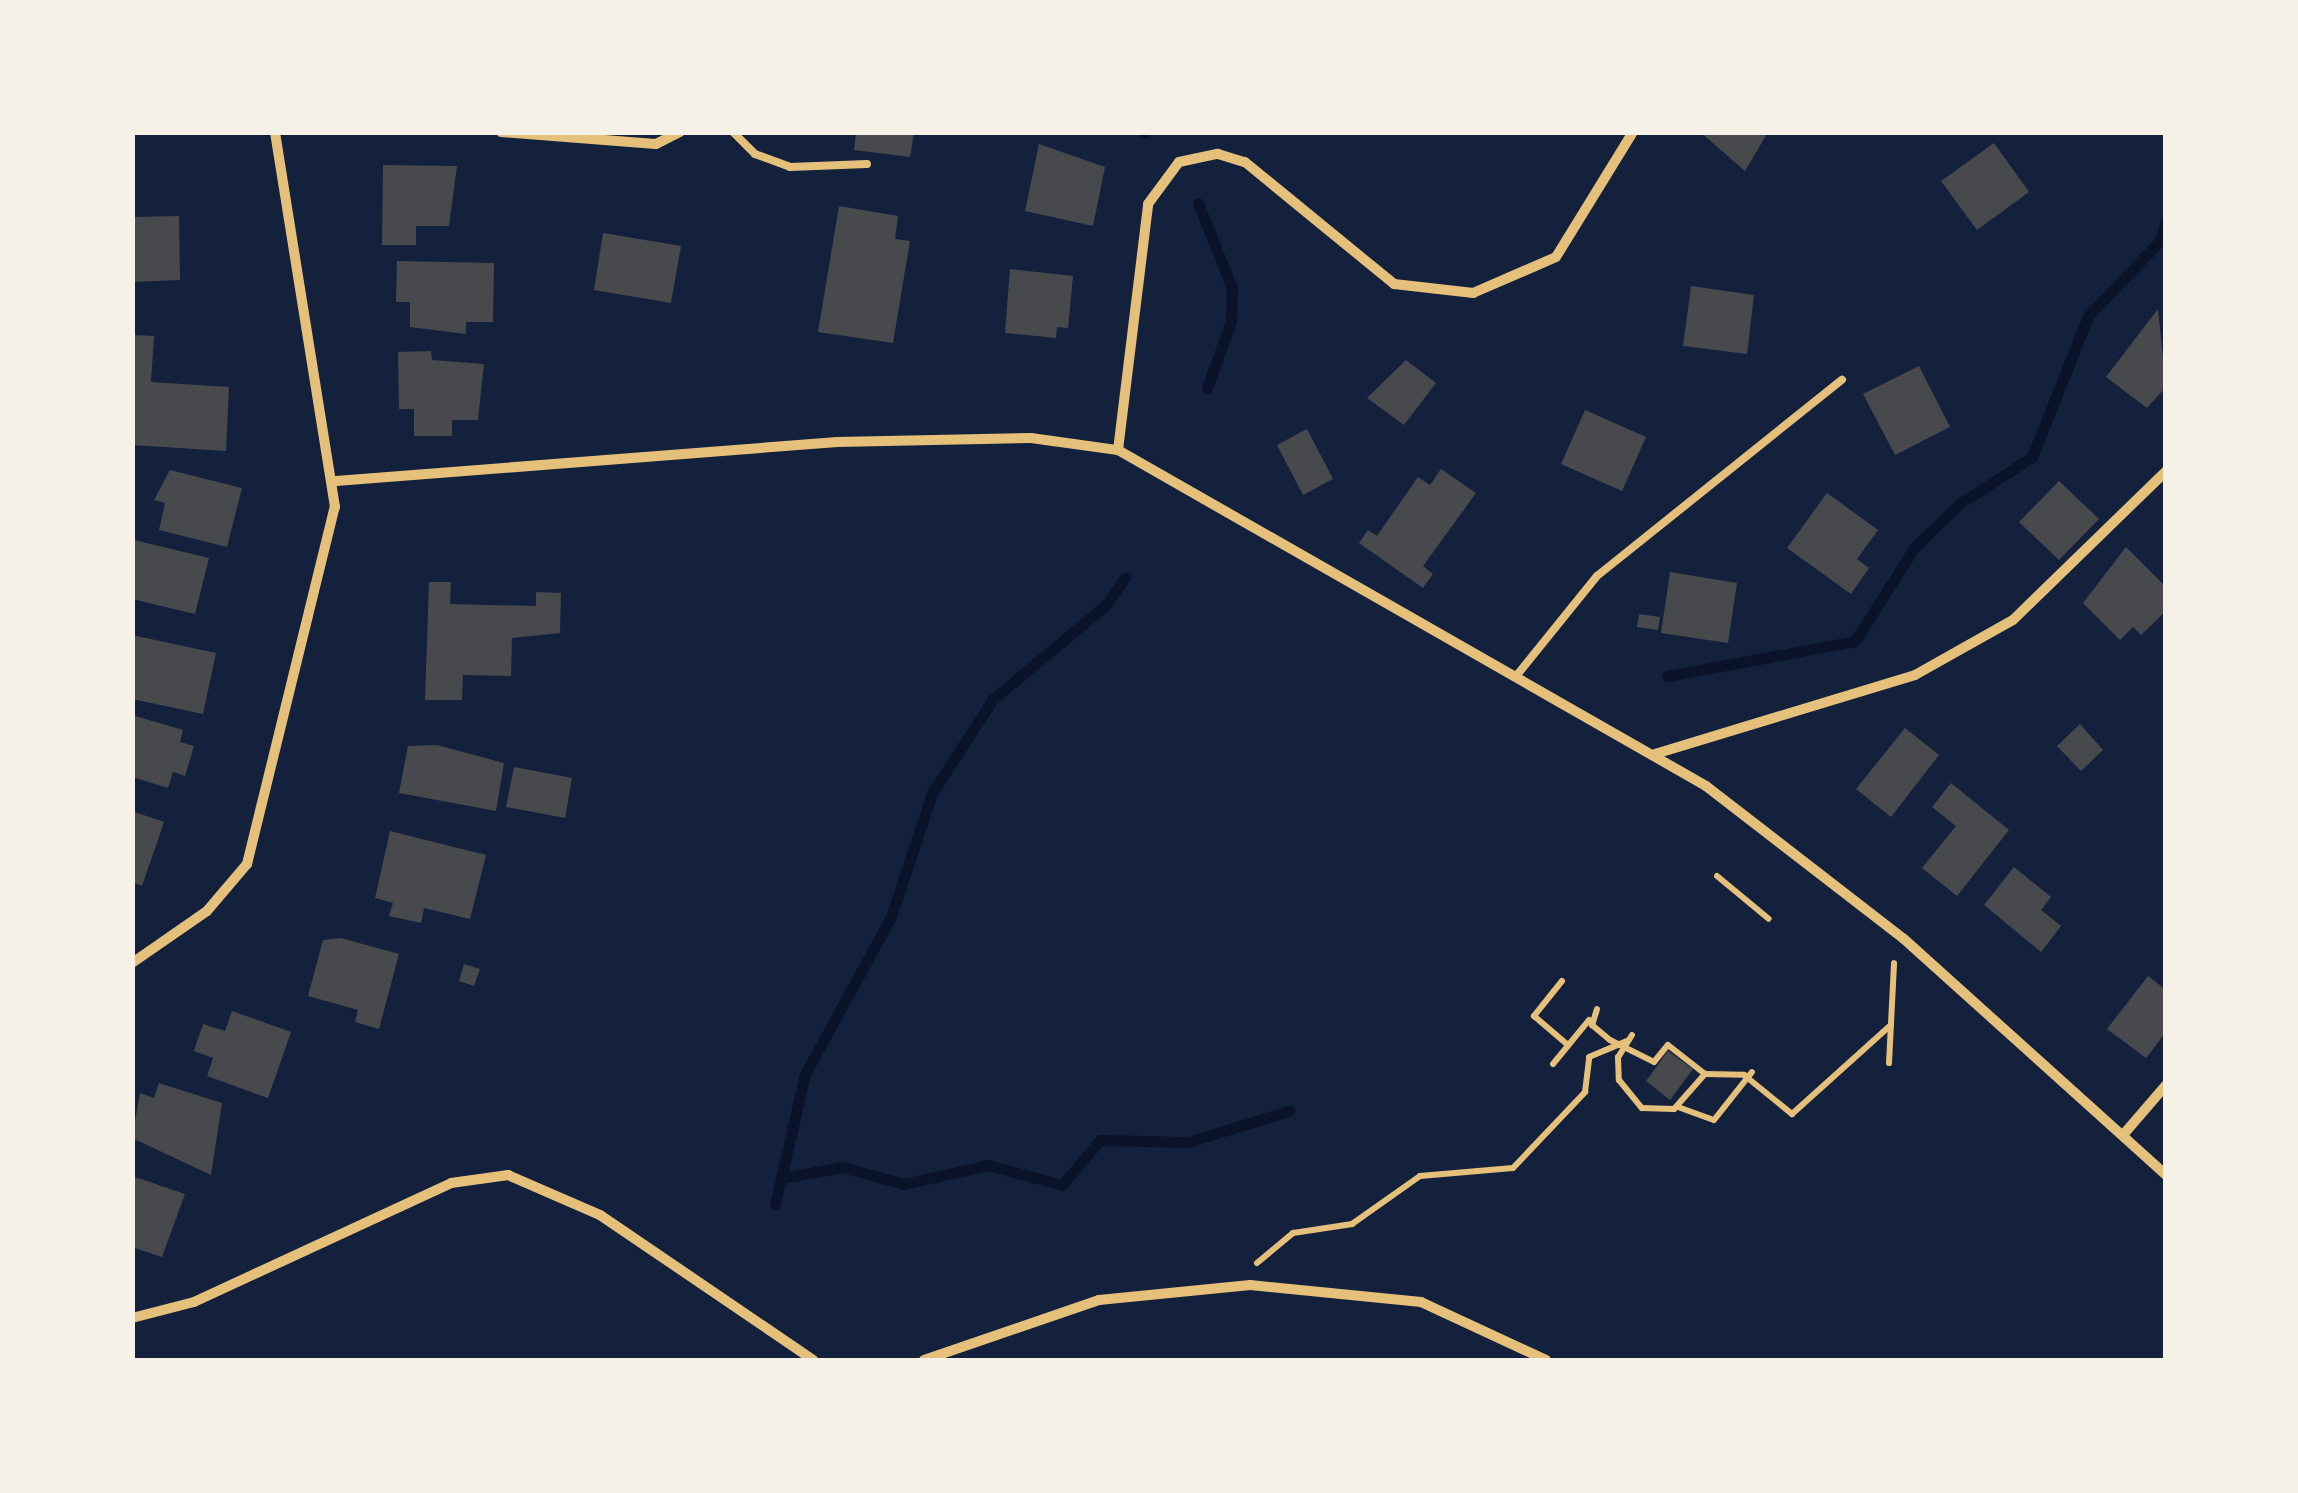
<!DOCTYPE html>
<html>
<head>
<meta charset="utf-8">
<style>
	body { margin:0 }
	#map { position:relative; width:2298px; height:1493px; overflow:hidden; background:#14213d; font-family:"IBM Plex Sans",sans-serif }
	div>[style] { position:absolute }
	.stream>* { height:11px; margin:-5.5px; padding:0 5.5px; transform-origin:5.5px; border-radius:5.5px; background:#0b132b }
	.building>* { inset:0; background:#48494c }
	.path>* { height:6px; margin:-3px; padding:0 3px; transform-origin:3px; border-radius:3px; background:#e5c07b }
	.service>* { height:8px; margin:-4px; padding:0 4px; transform-origin:4px; border-radius:4px; background:#e5c07b }
	.minor>* { height:10px; margin:-5px; padding:0 5px; transform-origin:5px; border-radius:5px; background:#e5c07b }
	span { translate:-50% -50%; white-space:nowrap; text-align:center; line-height:1.15; -webkit-text-stroke:8px #f6f1e7; paint-order:stroke }
	.frame { position:absolute; inset:0; border:135px solid #f6f1e7; pointer-events:none }
</style>
</head>
<body>
<div id="map">
	<div class="stream">
		<div style="left:1144px;top:132px;width:1px;rotate:45deg"></div>
		<div style="left:1198px;top:203px;width:92px;rotate:68.2deg"></div>
		<div style="left:1232px;top:288px;width:33px;rotate:92deg"></div>
		<div style="left:1231px;top:321px;width:71px;rotate:109.7deg"></div>
		<div style="left:1667px;top:676px;width:191px;rotate:-10.5deg"></div>
		<div style="left:1855px;top:641px;width:110px;rotate:-57.6deg"></div>
		<div style="left:1914px;top:548px;width:63px;rotate:-44.4deg"></div>
		<div style="left:1959px;top:504px;width:87px;rotate:-32.8deg"></div>
		<div style="left:2032px;top:457px;width:152px;rotate:-68.3deg"></div>
		<div style="left:2088px;top:316px;width:103px;rotate:-46.2deg"></div>
		<div style="left:2159px;top:242px;width:21px;rotate:-71deg"></div>
		<div style="left:788px;top:1177px;width:55px;rotate:-10.5deg"></div>
		<div style="left:842px;top:1167px;width:64px;rotate:15.3deg"></div>
		<div style="left:904px;top:1184px;width:86px;rotate:-12.7deg"></div>
		<div style="left:988px;top:1165px;width:77px;rotate:15.1deg"></div>
		<div style="left:1062px;top:1185px;width:59px;rotate:-49.8deg"></div>
		<div style="left:1100px;top:1140px;width:88px;rotate:1.3deg"></div>
		<div style="left:1188px;top:1142px;width:106px;rotate:-17.1deg"></div>
		<div style="left:775px;top:1204px;width:133px;rotate:-77deg"></div>
		<div style="left:805px;top:1074px;width:179px;rotate:-61.3deg"></div>
		<div style="left:891px;top:917px;width:131px;rotate:-71.7deg"></div>
		<div style="left:932px;top:793px;width:112px;rotate:-57deg"></div>
		<div style="left:993px;top:699px;width:148px;rotate:-39.8deg"></div>
		<div style="left:1107px;top:604px;width:32px;rotate:-56deg"></div>
	</div>
	<div class="building">
		<div style="clip-path:polygon(856px 132px,914px 132px,910px 157px,854px 150px)"></div>
		<div style="clip-path:polygon(1700px 132px,1768px 132px,1745px 171px)"></div>
		<div style="clip-path:polygon(1994px 143px,2029px 192px,1977px 230px,1941px 181px)"></div>
		<div style="clip-path:polygon(1039px 144px,1105px 167px,1093px 226px,1025px 211px)"></div>
		<div style="clip-path:polygon(383px 165px,457px 166px,449px 226px,416px 226px,416px 245px,382px 245px)"></div>
		<div style="clip-path:polygon(839px 206px,898px 216px,895px 239px,910px 241px,893px 343px,818px 332px)"></div>
		<div style="clip-path:polygon(179px 216px,180px 280px,132px 282px,132px 217px)"></div>
		<div style="clip-path:polygon(603px 233px,681px 246px,671px 303px,594px 290px)"></div>
		<div style="clip-path:polygon(397px 261px,494px 263px,493px 322px,466px 322px,466px 334px,410px 327px,410px 302px,396px 302px)"></div>
		<div style="clip-path:polygon(1010px 269px,1073px 276px,1068px 328px,1057px 327px,1056px 338px,1005px 333px)"></div>
		<div style="clip-path:polygon(1691px 286px,1754px 295px,1747px 354px,1683px 346px)"></div>
		<div style="clip-path:polygon(2158px 309px,2166px 387px,2147px 408px,2106px 377px)"></div>
		<div style="clip-path:polygon(132px 335px,154px 336px,151px 382px,229px 387px,226px 451px,132px 445px)"></div>
		<div style="clip-path:polygon(431px 351px,432px 360px,484px 364px,478px 420px,452px 420px,452px 436px,414px 436px,414px 409px,399px 409px,398px 352px)"></div>
		<div style="clip-path:polygon(1406px 360px,1436px 383px,1404px 425px,1367px 398px)"></div>
		<div style="clip-path:polygon(1919px 366px,1950px 427px,1895px 455px,1863px 394px)"></div>
		<div style="clip-path:polygon(1585px 410px,1646px 437px,1622px 491px,1561px 464px)"></div>
		<div style="clip-path:polygon(1307px 429px,1333px 479px,1303px 495px,1277px 445px)"></div>
		<div style="clip-path:polygon(1441px 469px,1476px 493px,1423px 566px,1433px 574px,1423px 588px,1359px 543px,1368px 530px,1377px 536px,1418px 477px,1430px 485px)"></div>
		<div style="clip-path:polygon(170px 470px,242px 488px,227px 547px,159px 530px,165px 503px,154px 500px)"></div>
		<div style="clip-path:polygon(2059px 481px,2099px 519px,2059px 560px,2019px 522px)"></div>
		<div style="clip-path:polygon(1827px 493px,1878px 530px,1857px 559px,1869px 568px,1851px 594px,1787px 548px)"></div>
		<div style="clip-path:polygon(134px 540px,209px 558px,195px 614px,132px 599px)"></div>
		<div style="clip-path:polygon(2126px 547px,2166px 587px,2166px 611px,2141px 635px,2133px 627px,2120px 640px,2083px 603px)"></div>
		<div style="clip-path:polygon(1670px 572px,1737px 583px,1728px 643px,1661px 633px)"></div>
		<div style="clip-path:polygon(429px 582px,451px 582px,450px 604px,536px 606px,536px 592px,561px 593px,560px 633px,512px 638px,511px 676px,463px 675px,462px 700px,425px 700px)"></div>
		<div style="clip-path:polygon(1639px 614px,1660px 617px,1658px 630px,1637px 627px)"></div>
		<div style="clip-path:polygon(132px 635px,216px 653px,203px 714px,132px 699px)"></div>
		<div style="clip-path:polygon(132px 715px,183px 730px,180px 742px,194px 746px,185px 776px,173px 772px,168px 788px,132px 777px)"></div>
		<div style="clip-path:polygon(2080px 724px,2103px 750px,2081px 771px,2057px 746px)"></div>
		<div style="clip-path:polygon(1905px 728px,1939px 755px,1891px 817px,1856px 789px)"></div>
		<div style="clip-path:polygon(437px 745px,504px 763px,496px 811px,399px 793px,408px 746px)"></div>
		<div style="clip-path:polygon(514px 767px,572px 778px,565px 818px,506px 807px)"></div>
		<div style="clip-path:polygon(1951px 783px,2009px 830px,1957px 896px,1922px 868px,1956px 826px,1932px 807px)"></div>
		<div style="clip-path:polygon(132px 811px,164px 822px,142px 886px,132px 882px)"></div>
		<div style="clip-path:polygon(390px 831px,486px 855px,470px 919px,424px 908px,421px 923px,389px 916px,393px 903px,375px 898px)"></div>
		<div style="clip-path:polygon(2014px 867px,2051px 897px,2041px 910px,2061px 926px,2041px 952px,1984px 905px)"></div>
		<div style="clip-path:polygon(341px 938px,399px 954px,379px 1029px,355px 1022px,358px 1010px,308px 996px,323px 940px)"></div>
		<div style="clip-path:polygon(464px 964px,480px 969px,474px 986px,459px 981px)"></div>
		<div style="clip-path:polygon(2148px 976px,2166px 990px,2166px 1032px,2146px 1058px,2107px 1029px)"></div>
		<div style="clip-path:polygon(232px 1011px,291px 1032px,268px 1098px,207px 1076px,213px 1058px,194px 1051px,203px 1024px,225px 1031px)"></div>
		<div style="clip-path:polygon(1668px 1051px,1693px 1069px,1670px 1100px,1646px 1081px)"></div>
		<div style="clip-path:polygon(159px 1083px,222px 1103px,211px 1175px,132px 1138px,140px 1093px,154px 1098px)"></div>
		<div style="clip-path:polygon(132px 1176px,185px 1194px,162px 1257px,132px 1247px)"></div>
	</div>
	<div class="path">
		<div style="left:1717px;top:876px;width:67px;rotate:39.6deg"></div>
		<div style="left:1562px;top:981px;width:45px;rotate:128.7deg"></div>
		<div style="left:1534px;top:1016px;width:45px;rotate:40.5deg"></div>
		<div style="left:1597px;top:1009px;width:17px;rotate:107deg"></div>
		<div style="left:1592px;top:1025px;width:23px;rotate:40deg"></div>
		<div style="left:1610px;top:1040px;width:49px;rotate:26.6deg"></div>
		<div style="left:1654px;top:1062px;width:22px;rotate:-51deg"></div>
		<div style="left:1668px;top:1045px;width:47px;rotate:38.1deg"></div>
		<div style="left:1705px;top:1074px;width:39px;rotate:1deg"></div>
		<div style="left:1744px;top:1075px;width:62px;rotate:39.1deg"></div>
		<div style="left:1792px;top:1114px;width:133px;rotate:-42deg"></div>
		<div style="left:1632px;top:1035px;width:26px;rotate:122deg"></div>
		<div style="left:1618px;top:1057px;width:23px;rotate:88deg"></div>
		<div style="left:1619px;top:1080px;width:36px;rotate:51deg"></div>
		<div style="left:1642px;top:1108px;width:32px;rotate:2deg"></div>
		<div style="left:1674px;top:1109px;width:47px;rotate:-48.5deg"></div>
		<div style="left:1889px;top:1063px;width:100px;rotate:-87.1deg"></div>
		<div style="left:1553px;top:1064px;width:57px;rotate:-50.7deg"></div>
		<div style="left:1678px;top:1107px;width:38px;rotate:20deg"></div>
		<div style="left:1714px;top:1120px;width:61px;rotate:-51.6deg"></div>
		<div style="left:1257px;top:1263px;width:47px;rotate:-39.8deg"></div>
		<div style="left:1293px;top:1233px;width:60px;rotate:-8.7deg"></div>
		<div style="left:1352px;top:1224px;width:83px;rotate:-35.2deg"></div>
		<div style="left:1420px;top:1176px;width:93px;rotate:-4.9deg"></div>
		<div style="left:1513px;top:1168px;width:105px;rotate:-46.5deg"></div>
		<div style="left:1585px;top:1092px;width:35px;rotate:-83deg"></div>
		<div style="left:1589px;top:1057px;width:41px;rotate:-22.8deg"></div>
	</div>
	<div class="service">
		<div style="left:733px;top:132px;width:31px;rotate:45deg"></div>
		<div style="left:755px;top:154px;width:37px;rotate:20deg"></div>
		<div style="left:790px;top:167px;width:77px;rotate:-2.2deg"></div>
		<div style="left:1517px;top:675px;width:127px;rotate:-51.1deg"></div>
		<div style="left:1597px;top:576px;width:314px;rotate:-38.7deg"></div>
	</div>
	<div class="minor">
		<div style="left:501px;top:132px;width:155px;rotate:4.4deg"></div>
		<div style="left:656px;top:144px;width:27px;rotate:-27deg"></div>
		<div style="left:1118px;top:450px;width:248px;rotate:-83deg"></div>
		<div style="left:1148px;top:204px;width:52px;rotate:-53.6deg"></div>
		<div style="left:1179px;top:162px;width:40px;rotate:-12deg"></div>
		<div style="left:1218px;top:154px;width:28px;rotate:17deg"></div>
		<div style="left:1245px;top:162px;width:193px;rotate:39.3deg"></div>
		<div style="left:1394px;top:284px;width:80px;rotate:6.5deg"></div>
		<div style="left:1473px;top:293px;width:90px;rotate:-23.4deg"></div>
		<div style="left:1556px;top:257px;width:147px;rotate:-58.4deg"></div>
		<div style="left:336px;top:481px;width:503px;rotate:-4.45deg"></div>
		<div style="left:837px;top:442px;width:194px;rotate:-1.2deg"></div>
		<div style="left:1031px;top:438px;width:88px;rotate:7.9deg"></div>
		<div style="left:1118px;top:450px;width:677px;rotate:29.74deg"></div>
		<div style="left:1706px;top:786px;width:250px;rotate:37.7deg"></div>
		<div style="left:1904px;top:939px;width:353px;rotate:42deg"></div>
		<div style="left:1655px;top:754px;width:272px;rotate:-16.9deg"></div>
		<div style="left:1915px;top:675px;width:112px;rotate:-29.3deg"></div>
		<div style="left:2013px;top:620px;width:214px;rotate:-44.2deg"></div>
		<div style="left:132px;top:963px;width:91px;rotate:-34.7deg"></div>
		<div style="left:207px;top:911px;width:62px;rotate:-49.6deg"></div>
		<div style="left:247px;top:864px;width:368px;rotate:-76.2deg"></div>
		<div style="left:335px;top:507px;width:380px;rotate:-99.1deg"></div>
		<div style="left:2123px;top:1135px;width:66px;rotate:-49.3deg"></div>
		<div style="left:132px;top:1318px;width:64px;rotate:-14.5deg"></div>
		<div style="left:194px;top:1302px;width:283px;rotate:-24.8deg"></div>
		<div style="left:451px;top:1183px;width:58px;rotate:-8deg"></div>
		<div style="left:508px;top:1175px;width:100px;rotate:23.5deg"></div>
		<div style="left:600px;top:1215px;width:258px;rotate:34.2deg"></div>
		<div style="left:924px;top:1360px;width:185px;rotate:-18.9deg"></div>
		<div style="left:1099px;top:1300px;width:152px;rotate:-5.7deg"></div>
		<div style="left:1250px;top:1285px;width:172px;rotate:5.7deg"></div>
		<div style="left:1421px;top:1302px;width:138px;rotate:24.9deg"></div>
	</div>
	<div class="frame"></div>
</div>
</body>
</html>
